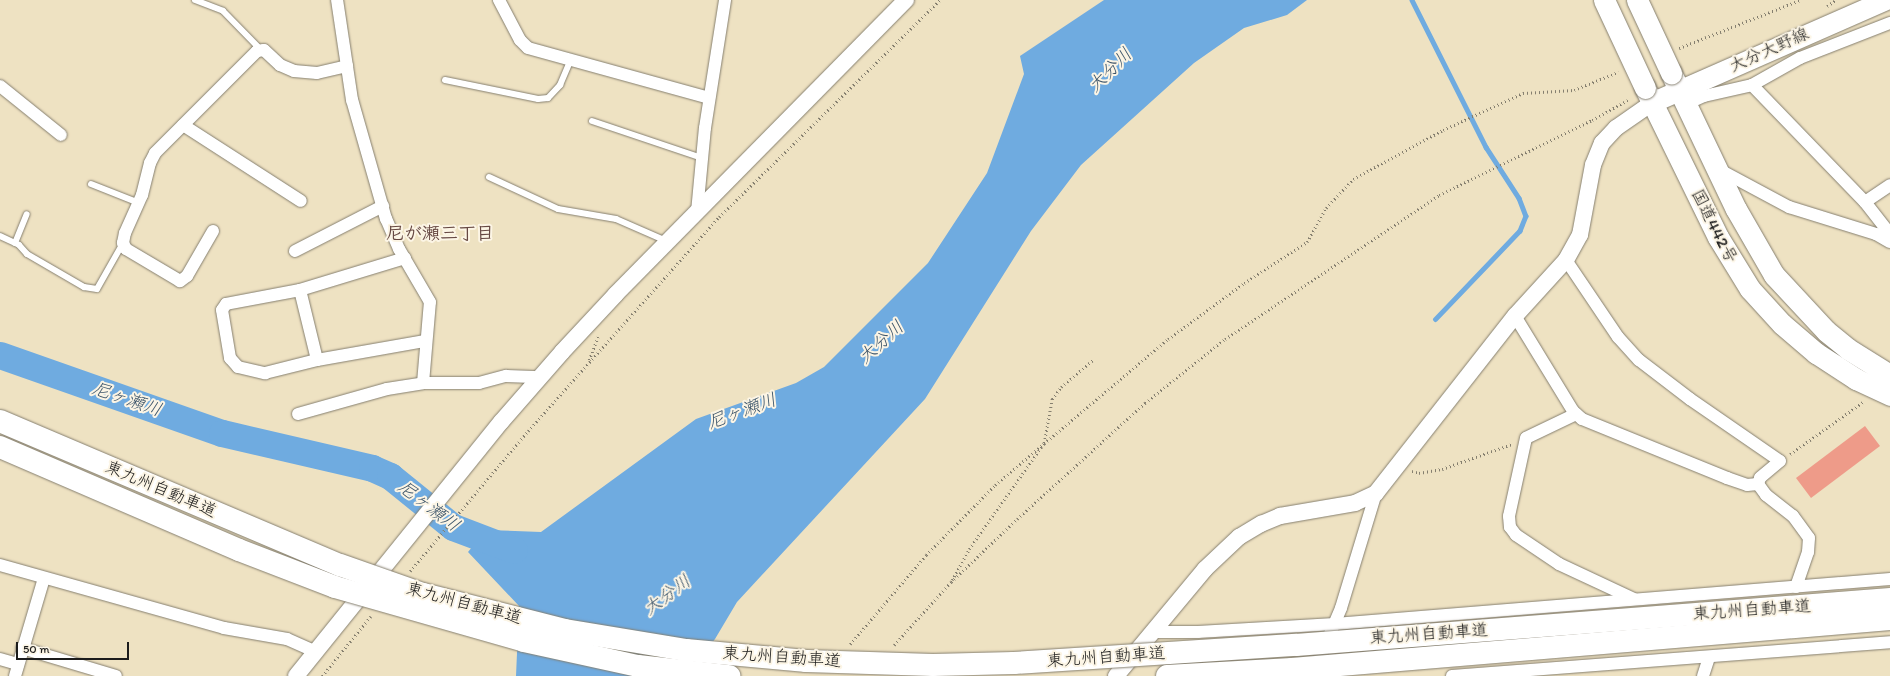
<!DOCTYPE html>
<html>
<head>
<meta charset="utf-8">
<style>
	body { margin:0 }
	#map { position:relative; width:1890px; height:676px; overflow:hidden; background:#eee2c2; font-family:Itim,"Klee One",sans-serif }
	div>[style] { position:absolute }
	.water>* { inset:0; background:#6fabe0 }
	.stream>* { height:4.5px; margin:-2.25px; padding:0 2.25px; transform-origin:2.25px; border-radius:2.25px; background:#6fabe0 }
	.river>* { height:27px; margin:-13.5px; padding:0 13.5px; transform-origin:13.5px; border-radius:13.5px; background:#6fabe0 }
	.building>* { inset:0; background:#ee9b89 }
	.path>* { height:2.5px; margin-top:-1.25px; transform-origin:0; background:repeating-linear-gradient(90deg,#857f6f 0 1px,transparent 0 4px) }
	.roads { filter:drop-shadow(0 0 1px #857f6f) drop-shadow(0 0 1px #857f6f) }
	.service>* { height:6px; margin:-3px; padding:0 3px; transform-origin:3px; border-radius:3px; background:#fff }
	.minor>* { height:12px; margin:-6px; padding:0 6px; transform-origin:6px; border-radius:6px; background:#fff }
	.tertiary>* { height:16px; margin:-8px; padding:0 8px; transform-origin:8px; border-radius:8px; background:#fff }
	.primary>* { height:20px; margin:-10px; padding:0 10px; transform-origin:10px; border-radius:10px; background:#fff }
	.trunk>* { height:21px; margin:-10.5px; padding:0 10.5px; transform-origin:10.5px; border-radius:10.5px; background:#fff }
	.bridges { filter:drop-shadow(0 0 1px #857f6f) drop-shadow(0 0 1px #857f6f) }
	.trunk-bridge>* { height:21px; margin:-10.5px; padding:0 10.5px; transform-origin:10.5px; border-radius:10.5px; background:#fff }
	.motorway-bridge>* { height:22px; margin:-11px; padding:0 11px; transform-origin:11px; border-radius:11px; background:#fff }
	span { translate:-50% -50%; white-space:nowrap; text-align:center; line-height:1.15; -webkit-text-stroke:4px #fcf5e5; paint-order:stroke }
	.street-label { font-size:17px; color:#1c1c1c }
	.water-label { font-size:18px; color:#3d556a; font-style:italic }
	.neighbourhood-label { font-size:18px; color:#664842; font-weight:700 }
	.scale { position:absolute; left:16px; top:642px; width:113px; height:18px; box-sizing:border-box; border:2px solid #1c1c1c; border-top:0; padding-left:5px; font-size:12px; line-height:14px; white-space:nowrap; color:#1c1c1c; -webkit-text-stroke:3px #fcf5e5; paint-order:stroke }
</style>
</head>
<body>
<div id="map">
	<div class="water">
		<div style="clip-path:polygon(1104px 0,1307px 0,1287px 15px,1244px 28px,1194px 63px,1081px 165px,1031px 231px,925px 399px,737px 602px,715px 639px,685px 676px,516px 676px,519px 606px,468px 552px,486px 530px,541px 532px,696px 419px,796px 383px,824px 367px,928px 263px,987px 173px,1024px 74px,1020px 56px)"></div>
	</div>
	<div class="stream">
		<div style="left:1412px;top:0;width:165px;rotate:63.3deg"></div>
		<div style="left:1486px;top:147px;width:61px;rotate:57.1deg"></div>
		<div style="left:1519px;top:198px;width:19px;rotate:69deg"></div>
		<div style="left:1526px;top:216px;width:16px;rotate:112deg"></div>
		<div style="left:1520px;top:231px;width:122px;rotate:133.7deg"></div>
	</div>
	<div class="river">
		<div style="left:0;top:355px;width:235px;rotate:19.4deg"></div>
		<div style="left:222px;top:433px;width:154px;rotate:13.1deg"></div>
		<div style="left:372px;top:468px;width:20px;rotate:24deg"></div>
		<div style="left:390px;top:476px;width:81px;rotate:39deg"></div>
		<div style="left:453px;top:527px;width:65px;rotate:20.7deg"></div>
	</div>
	<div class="building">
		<div style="clip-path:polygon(1865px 426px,1880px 446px,1811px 498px,1796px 478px)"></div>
	</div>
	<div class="path">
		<div style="left:1827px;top:6px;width:11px;rotate:-34deg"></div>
		<div style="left:1679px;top:48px;width:130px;rotate:-21.6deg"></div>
		<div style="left:589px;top:360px;width:25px;rotate:-69deg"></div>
		<div style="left:1790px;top:454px;width:90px;rotate:-35.5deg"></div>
		<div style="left:1412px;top:471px;width:7px;rotate:16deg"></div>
		<div style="left:1419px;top:473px;width:23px;rotate:-10deg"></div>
		<div style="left:1442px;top:469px;width:74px;rotate:-19.7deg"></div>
		<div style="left:410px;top:571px;width:183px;rotate:-49.9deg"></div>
		<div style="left:528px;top:431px;width:287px;rotate:-48.3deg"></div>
		<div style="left:719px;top:217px;width:310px;rotate:-44.5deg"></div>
		<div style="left:952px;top:580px;width:35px;rotate:-61deg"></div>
		<div style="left:969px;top:549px;width:130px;rotate:-54.7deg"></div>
		<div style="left:1044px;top:443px;width:45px;rotate:-79.7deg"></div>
		<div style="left:1052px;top:399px;width:15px;rotate:-53deg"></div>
		<div style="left:1061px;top:387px;width:43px;rotate:-40.3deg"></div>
		<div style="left:850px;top:644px;width:117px;rotate:-49.5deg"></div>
		<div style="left:926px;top:555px;width:98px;rotate:-45.4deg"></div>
		<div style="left:995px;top:485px;width:226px;rotate:-40.2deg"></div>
		<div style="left:1168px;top:339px;width:94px;rotate:-36.4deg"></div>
		<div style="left:1244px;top:283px;width:75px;rotate:-33.1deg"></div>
		<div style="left:1307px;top:242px;width:39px;rotate:-61deg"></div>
		<div style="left:1326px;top:208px;width:40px;rotate:-47deg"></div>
		<div style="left:1353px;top:179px;width:102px;rotate:-28.6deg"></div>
		<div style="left:1443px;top:130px;width:88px;rotate:-24.8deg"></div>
		<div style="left:1523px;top:93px;width:51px;rotate:-3.4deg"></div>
		<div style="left:1574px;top:90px;width:48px;rotate:-22.2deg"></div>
		<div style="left:894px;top:645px;width:85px;rotate:-47.9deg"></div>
		<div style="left:951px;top:582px;width:91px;rotate:-43.7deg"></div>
		<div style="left:1017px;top:519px;width:173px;rotate:-42.2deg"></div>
		<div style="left:1145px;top:403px;width:102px;rotate:-38.7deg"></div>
		<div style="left:1225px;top:339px;width:258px;rotate:-33.9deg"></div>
		<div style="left:1439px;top:195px;width:170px;rotate:-26.1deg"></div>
		<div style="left:1592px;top:120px;width:41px;rotate:-29.1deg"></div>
		<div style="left:322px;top:676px;width:77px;rotate:-50.8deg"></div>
	</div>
	<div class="roads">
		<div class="service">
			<div style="left:195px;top:0;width:30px;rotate:21deg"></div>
			<div style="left:223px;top:11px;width:54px;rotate:45.7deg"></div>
			<div style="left:445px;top:80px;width:95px;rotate:11.5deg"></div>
			<div style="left:538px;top:99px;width:10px;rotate:-6deg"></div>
			<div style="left:548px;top:98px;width:18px;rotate:-47deg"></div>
			<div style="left:560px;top:85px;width:28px;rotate:-67deg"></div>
			<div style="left:592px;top:121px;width:116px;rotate:18.6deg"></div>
			<div style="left:489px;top:177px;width:76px;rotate:24.9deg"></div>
			<div style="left:558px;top:209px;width:59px;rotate:9.8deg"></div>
			<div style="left:616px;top:219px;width:55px;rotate:23.7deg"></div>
			<div style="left:91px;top:184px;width:52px;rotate:21.6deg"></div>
			<div style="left:0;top:236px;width:21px;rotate:25deg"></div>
			<div style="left:19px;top:245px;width:12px;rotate:48deg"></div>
			<div style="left:27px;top:254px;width:66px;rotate:30.1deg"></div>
			<div style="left:84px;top:287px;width:13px;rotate:9deg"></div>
			<div style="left:97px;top:289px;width:53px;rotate:-60.5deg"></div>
			<div style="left:15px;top:243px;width:31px;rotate:-68deg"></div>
		</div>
		<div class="minor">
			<div style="left:499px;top:0;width:45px;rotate:62.3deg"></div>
			<div style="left:520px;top:40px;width:11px;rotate:45deg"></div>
			<div style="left:528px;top:48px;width:188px;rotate:15.4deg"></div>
			<div style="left:1752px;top:85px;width:163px;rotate:46deg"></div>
			<div style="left:1865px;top:202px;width:41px;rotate:52deg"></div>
			<div style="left:0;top:86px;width:78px;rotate:38.8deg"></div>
			<div style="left:1686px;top:104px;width:20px;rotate:-24deg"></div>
			<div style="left:1704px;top:96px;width:49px;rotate:-12.9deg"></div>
			<div style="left:1752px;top:85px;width:55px;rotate:-29.4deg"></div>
			<div style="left:1800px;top:58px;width:97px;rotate:-21.3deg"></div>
			<div style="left:183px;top:125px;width:140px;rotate:32.8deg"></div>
			<div style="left:1718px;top:169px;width:81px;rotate:28.2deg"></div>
			<div style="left:1789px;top:207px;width:91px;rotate:17.2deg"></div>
			<div style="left:1876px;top:234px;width:16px;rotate:30deg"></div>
			<div style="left:1865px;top:202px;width:30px;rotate:-34deg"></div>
			<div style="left:697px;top:212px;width:84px;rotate:-84.6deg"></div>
			<div style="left:705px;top:128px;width:130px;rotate:-81.1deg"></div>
			<div style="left:213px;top:231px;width:52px;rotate:120deg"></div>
			<div style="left:187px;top:276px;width:9px;rotate:144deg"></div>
			<div style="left:180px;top:281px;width:63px;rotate:-149.3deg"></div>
			<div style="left:126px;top:249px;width:7px;rotate:-117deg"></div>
			<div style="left:123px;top:243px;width:10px;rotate:-79deg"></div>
			<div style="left:125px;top:233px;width:42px;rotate:-65.9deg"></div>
			<div style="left:142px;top:195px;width:33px;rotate:-76deg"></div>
			<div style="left:150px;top:163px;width:11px;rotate:-63deg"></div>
			<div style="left:155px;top:153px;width:144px;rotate:-45deg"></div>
			<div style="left:257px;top:51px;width:7px;rotate:-8deg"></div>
			<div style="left:264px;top:50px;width:22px;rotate:43deg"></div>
			<div style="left:280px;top:65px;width:15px;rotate:23deg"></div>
			<div style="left:294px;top:71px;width:23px;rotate:5deg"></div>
			<div style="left:317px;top:73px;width:31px;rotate:-13deg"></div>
			<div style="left:295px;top:251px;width:99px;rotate:-27.1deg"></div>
			<div style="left:405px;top:258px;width:110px;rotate:163.1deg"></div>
			<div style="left:300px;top:290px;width:75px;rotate:169.3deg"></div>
			<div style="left:226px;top:304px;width:7px;rotate:124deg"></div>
			<div style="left:222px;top:310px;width:49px;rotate:80.5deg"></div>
			<div style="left:230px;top:358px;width:12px;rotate:48deg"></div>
			<div style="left:238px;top:367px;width:28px;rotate:13deg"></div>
			<div style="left:265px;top:373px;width:54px;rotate:-14deg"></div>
			<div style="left:317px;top:360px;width:110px;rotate:-10deg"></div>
			<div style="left:1566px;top:260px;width:93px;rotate:56deg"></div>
			<div style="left:1618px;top:337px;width:31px;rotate:48deg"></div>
			<div style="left:1639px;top:360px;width:64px;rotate:37.4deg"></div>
			<div style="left:1690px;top:399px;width:109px;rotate:34.6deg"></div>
			<div style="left:1780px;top:461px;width:26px;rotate:140deg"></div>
			<div style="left:1760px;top:478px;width:6px;rotate:108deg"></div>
			<div style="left:1758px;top:484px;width:14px;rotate:54deg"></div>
			<div style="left:1766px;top:495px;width:34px;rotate:38deg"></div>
			<div style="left:1793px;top:516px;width:27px;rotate:54deg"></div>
			<div style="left:1809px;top:538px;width:14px;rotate:94deg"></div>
			<div style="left:1808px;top:552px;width:37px;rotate:109deg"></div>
			<div style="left:300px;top:290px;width:72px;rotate:76.3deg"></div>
			<div style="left:1515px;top:316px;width:111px;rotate:58.6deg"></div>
			<div style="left:1573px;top:411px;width:12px;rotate:42deg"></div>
			<div style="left:1582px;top:419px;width:157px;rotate:22.1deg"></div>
			<div style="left:1727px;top:478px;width:21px;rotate:19deg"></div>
			<div style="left:1747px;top:485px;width:11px;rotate:-5deg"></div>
			<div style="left:423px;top:383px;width:56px"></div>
			<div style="left:479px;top:383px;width:28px;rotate:-15deg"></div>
			<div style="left:506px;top:376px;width:34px;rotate:2deg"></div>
			<div style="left:298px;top:414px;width:92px;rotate:-15.7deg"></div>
			<div style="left:387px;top:389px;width:36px;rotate:-9deg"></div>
			<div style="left:423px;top:383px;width:81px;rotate:-85.1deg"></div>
			<div style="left:430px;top:302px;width:61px;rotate:-120.3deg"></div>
			<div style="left:399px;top:249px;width:33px;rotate:-113deg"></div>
			<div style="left:386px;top:219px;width:124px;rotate:-105.9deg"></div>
			<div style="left:352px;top:100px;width:101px;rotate:-98.5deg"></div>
			<div style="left:1576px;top:414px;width:55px;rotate:154.4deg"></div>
			<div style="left:1526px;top:438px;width:80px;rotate:102.3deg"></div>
			<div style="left:1509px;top:516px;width:11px;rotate:85deg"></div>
			<div style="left:1510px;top:527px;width:10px;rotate:53deg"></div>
			<div style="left:1516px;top:535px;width:52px;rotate:34deg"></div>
			<div style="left:1559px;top:564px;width:83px;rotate:25deg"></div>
			<div style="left:0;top:565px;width:233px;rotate:15.7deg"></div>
			<div style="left:224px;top:628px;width:64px;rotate:9.9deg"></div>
			<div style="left:287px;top:639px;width:32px;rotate:24deg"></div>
			<div style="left:1152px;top:632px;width:46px"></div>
			<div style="left:1198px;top:632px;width:137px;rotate:-3.3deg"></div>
			<div style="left:1335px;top:624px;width:557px;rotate:-4.64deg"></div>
			<div style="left:22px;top:648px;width:98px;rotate:16.6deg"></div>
			<div style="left:0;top:659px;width:19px;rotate:16deg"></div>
			<div style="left:1315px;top:669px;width:66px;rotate:-66.9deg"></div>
			<div style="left:1341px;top:608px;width:120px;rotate:-73.1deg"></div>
			<div style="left:15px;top:676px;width:102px;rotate:-73.5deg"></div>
			<div style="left:1452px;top:676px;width:439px;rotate:-4.4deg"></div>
			<div style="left:1703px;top:676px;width:20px;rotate:-72deg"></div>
		</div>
		<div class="tertiary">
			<div style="left:296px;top:676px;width:326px;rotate:-51.1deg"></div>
			<div style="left:501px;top:422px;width:93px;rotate:-48.9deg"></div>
			<div style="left:562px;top:352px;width:79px;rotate:-47deg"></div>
			<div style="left:616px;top:294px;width:413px;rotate:-45.4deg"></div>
			<div style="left:1116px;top:676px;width:139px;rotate:-50.2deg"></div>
			<div style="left:1205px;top:569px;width:47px;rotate:-43.3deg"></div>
			<div style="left:1239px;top:537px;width:26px;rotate:-31deg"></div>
			<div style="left:1261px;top:524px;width:21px;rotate:-23deg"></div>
			<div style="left:1280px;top:516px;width:76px;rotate:-9.8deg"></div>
			<div style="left:1355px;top:503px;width:23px;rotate:-25deg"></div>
			<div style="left:1376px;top:493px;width:225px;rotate:-51.9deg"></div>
			<div style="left:1515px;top:316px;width:76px;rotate:-47.7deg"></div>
			<div style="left:1566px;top:260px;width:29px;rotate:-61deg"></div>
			<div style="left:1580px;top:235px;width:71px;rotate:-79.5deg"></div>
			<div style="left:1593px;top:165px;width:24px;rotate:-68deg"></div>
			<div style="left:1602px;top:143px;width:21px;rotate:-47deg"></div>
			<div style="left:1616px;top:128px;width:44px;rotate:-34.8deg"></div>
		</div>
		<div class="primary">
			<div style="left:1652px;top:103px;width:257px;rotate:-23.7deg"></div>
		</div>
		<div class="trunk">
			<div style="left:1671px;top:73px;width:151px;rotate:64.5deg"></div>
			<div style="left:1736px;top:209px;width:76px;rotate:60.1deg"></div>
			<div style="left:1774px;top:275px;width:76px;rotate:47.1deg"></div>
			<div style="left:1826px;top:331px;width:28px;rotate:39deg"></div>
			<div style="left:1848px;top:349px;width:49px;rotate:31.8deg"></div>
			<div style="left:1645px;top:88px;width:166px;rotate:63.9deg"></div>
			<div style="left:1718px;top:237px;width:61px;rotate:58.4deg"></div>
			<div style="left:1750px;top:289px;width:47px;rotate:47.6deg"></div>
			<div style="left:1782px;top:324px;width:45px;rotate:40.5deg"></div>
			<div style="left:1816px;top:353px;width:48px;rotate:33deg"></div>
			<div style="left:1856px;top:379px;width:38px;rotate:25deg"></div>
		</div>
	</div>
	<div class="bridges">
		<div class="trunk-bridge">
			<div style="left:1604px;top:0;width:97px;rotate:65deg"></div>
			<div style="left:1637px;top:0;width:81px;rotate:65deg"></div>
		</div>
		<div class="motorway-bridge">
			<div style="left:0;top:421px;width:369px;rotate:23deg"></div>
			<div style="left:340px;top:565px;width:88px;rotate:19.3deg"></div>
			<div style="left:423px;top:594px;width:146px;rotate:14.2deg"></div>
			<div style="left:565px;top:630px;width:123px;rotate:9.4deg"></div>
			<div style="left:686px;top:650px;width:121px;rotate:5.2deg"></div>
			<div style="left:806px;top:661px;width:127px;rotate:1.8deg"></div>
			<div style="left:933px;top:665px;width:81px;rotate:-1.4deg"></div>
			<div style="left:1014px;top:663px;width:283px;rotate:-3.7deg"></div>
			<div style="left:1296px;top:645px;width:596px;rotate:-4.43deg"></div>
			<div style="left:0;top:447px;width:260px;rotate:23.3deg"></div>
			<div style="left:239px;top:550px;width:103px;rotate:21.1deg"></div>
			<div style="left:335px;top:587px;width:197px;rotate:15.9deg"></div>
			<div style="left:524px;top:641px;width:117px;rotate:12.4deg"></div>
			<div style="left:638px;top:666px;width:92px;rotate:6.3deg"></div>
			<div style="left:1167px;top:676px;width:125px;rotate:-3.2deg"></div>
			<div style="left:1292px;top:669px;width:600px;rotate:-4.78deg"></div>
		</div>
	</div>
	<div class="street-label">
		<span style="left:1769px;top:50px;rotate:-24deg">大分大野線</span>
		<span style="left:1714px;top:226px;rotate:63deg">国道442号</span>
		<span style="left:161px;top:489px;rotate:23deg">東九州自動車道</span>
		<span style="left:464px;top:603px;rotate:15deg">東九州自動車道</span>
		<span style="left:1752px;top:610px;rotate:-4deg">東九州自動車道</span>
		<span style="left:1429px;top:634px;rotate:-4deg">東九州自動車道</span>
		<span style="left:782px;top:657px;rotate:4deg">東九州自動車道</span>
		<span style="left:1106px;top:657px;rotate:-4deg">東九州自動車道</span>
	</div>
	<div class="water-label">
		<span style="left:1110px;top:70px;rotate:-45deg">大分川</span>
		<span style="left:881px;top:342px;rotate:-42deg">大分川</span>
		<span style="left:127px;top:399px;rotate:19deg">尼ヶ瀬川</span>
		<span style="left:742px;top:411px;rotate:-20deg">尼ヶ瀬川</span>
		<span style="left:429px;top:506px;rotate:37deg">尼ヶ瀬川</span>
		<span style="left:667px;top:595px;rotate:-37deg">大分川</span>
	</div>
	<div class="neighbourhood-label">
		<span style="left:440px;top:233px">尼が瀬三丁目</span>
	</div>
	<div class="scale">50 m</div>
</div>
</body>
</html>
